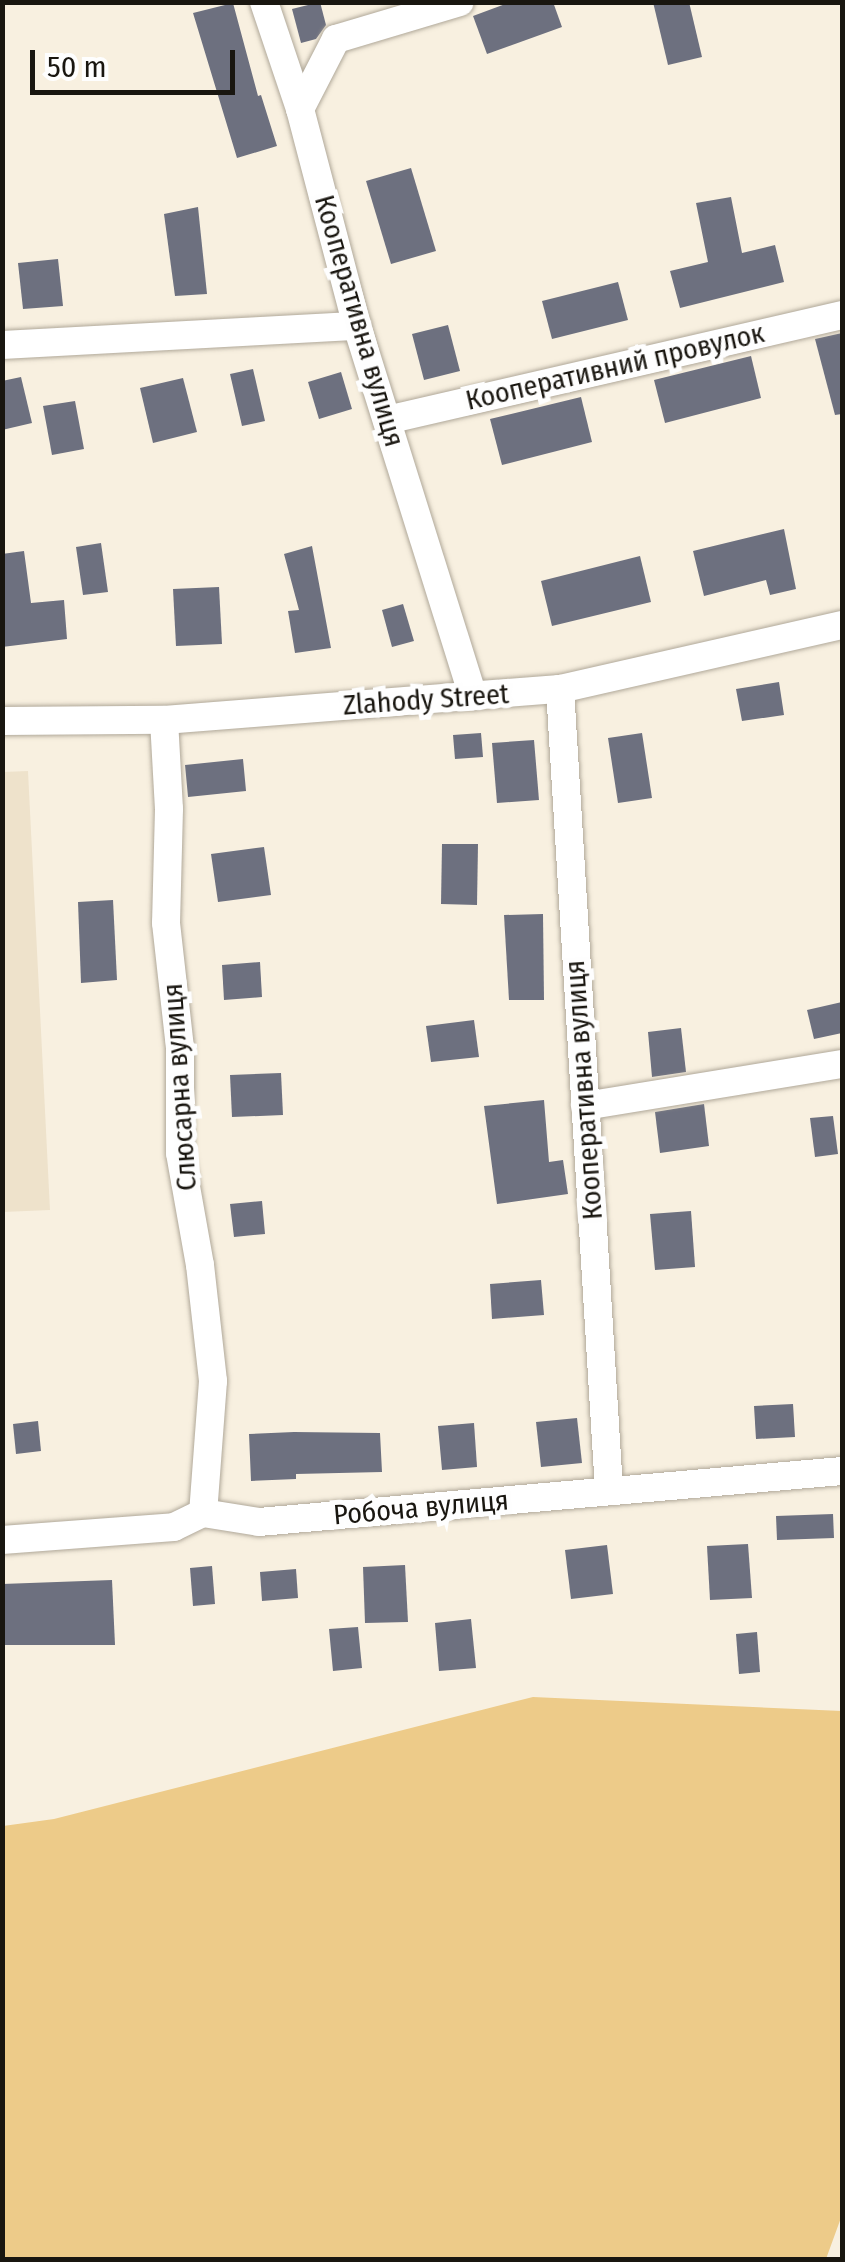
<!DOCTYPE html>
<html>
<head>
<meta charset="utf-8">
<style>
	body { margin:0 }
	#map { position:relative; width:845px; height:2262px; overflow:hidden; background:#f8f0e0; font-family:"Fira Sans Condensed",sans-serif }
	div>[style] { position:absolute }
	.built>* { inset:0; background:#eee2cb }
	.green>* { inset:0; background:#edcb89 }
	.building>* { inset:0; background:#6d707f }
	.roads { filter:drop-shadow(0 0 2px #b0a899) drop-shadow(0 0 2px #b0a899) }
	.street>* { height:28px; margin:-14px; padding:0 14px; transform-origin:14px; border-radius:14px; background:#fff }
	span { translate:-50% -50%; white-space:nowrap; text-align:center; line-height:1.15; -webkit-text-stroke:10px #fefefe; paint-order:stroke }
	.street-label { font-size:28px; color:#191610 }
	.frame { position:absolute; inset:0; border:5px solid #191610; pointer-events:none }
	.scale { position:absolute; left:30px; top:50px; width:205px; height:45px; box-sizing:border-box; border:5px solid #191610; border-top:0; padding-left:12px; font-size:30px; line-height:35px; white-space:nowrap; color:#191610; -webkit-text-stroke:8px #fefefe; paint-order:stroke }
</style>
</head>
<body>
<div id="map">
	<div class="built">
		<div style="clip-path:polygon(28px 771px,50px 1210px,3px 1212px,3px 772px)"></div>
	</div>
	<div class="green">
		<div style="clip-path:polygon(533px 1697px,842px 1711px,842px 2215px,826px 2259px,3px 2259px,3px 1826px,54px 1819px)"></div>
	</div>
	<div class="building">
		<div style="clip-path:polygon(320px 2px,326px 25px,316px 39px,301px 43px,292px 9px)"></div>
		<div style="clip-path:polygon(511px 2px,553px 2px,562px 27px,487px 54px,473px 16px)"></div>
		<div style="clip-path:polygon(653px 2px,689px 2px,702px 57px,668px 65px)"></div>
		<div style="clip-path:polygon(233px 3px,258px 96px,261px 95px,277px 146px,237px 158px,193px 13px)"></div>
		<div style="clip-path:polygon(411px 168px,436px 251px,391px 264px,366px 181px)"></div>
		<div style="clip-path:polygon(731px 197px,742px 253px,775px 245px,784px 282px,680px 308px,670px 271px,708px 262px,696px 203px)"></div>
		<div style="clip-path:polygon(198px 207px,207px 294px,175px 296px,164px 214px)"></div>
		<div style="clip-path:polygon(58px 259px,63px 306px,23px 309px,18px 263px)"></div>
		<div style="clip-path:polygon(618px 282px,628px 320px,552px 339px,542px 301px)"></div>
		<div style="clip-path:polygon(448px 325px,460px 371px,424px 380px,412px 334px)"></div>
		<div style="clip-path:polygon(842px 333px,842px 414px,835px 415px,815px 339px)"></div>
		<div style="clip-path:polygon(751px 356px,761px 398px,665px 423px,654px 380px)"></div>
		<div style="clip-path:polygon(253px 369px,265px 421px,242px 426px,230px 374px)"></div>
		<div style="clip-path:polygon(341px 372px,352px 409px,319px 419px,308px 382px)"></div>
		<div style="clip-path:polygon(21px 377px,32px 423px,2px 430px,2px 381px)"></div>
		<div style="clip-path:polygon(183px 378px,197px 432px,153px 443px,140px 388px)"></div>
		<div style="clip-path:polygon(581px 397px,592px 442px,502px 465px,490px 419px)"></div>
		<div style="clip-path:polygon(75px 401px,84px 449px,52px 455px,43px 406px)"></div>
		<div style="clip-path:polygon(784px 529px,796px 589px,770px 595px,766px 580px,704px 596px,693px 551px)"></div>
		<div style="clip-path:polygon(101px 543px,108px 592px,83px 595px,76px 547px)"></div>
		<div style="clip-path:polygon(312px 546px,331px 648px,295px 653px,288px 611px,299px 610px,284px 554px)"></div>
		<div style="clip-path:polygon(24px 551px,31px 603px,64px 600px,67px 639px,2px 647px,2px 554px)"></div>
		<div style="clip-path:polygon(640px 556px,651px 602px,552px 626px,541px 581px)"></div>
		<div style="clip-path:polygon(219px 587px,222px 644px,176px 646px,173px 589px)"></div>
		<div style="clip-path:polygon(403px 604px,414px 641px,392px 647px,382px 610px)"></div>
		<div style="clip-path:polygon(779px 682px,784px 715px,742px 721px,736px 689px)"></div>
		<div style="clip-path:polygon(481px 733px,483px 757px,455px 759px,453px 735px)"></div>
		<div style="clip-path:polygon(642px 733px,652px 798px,618px 803px,608px 738px)"></div>
		<div style="clip-path:polygon(534px 740px,539px 800px,497px 803px,492px 743px)"></div>
		<div style="clip-path:polygon(243px 759px,246px 791px,188px 797px,185px 765px)"></div>
		<div style="clip-path:polygon(442px 844px,478px 844px,477px 905px,441px 904px)"></div>
		<div style="clip-path:polygon(264px 847px,271px 895px,218px 902px,211px 854px)"></div>
		<div style="clip-path:polygon(113px 900px,117px 980px,81px 983px,78px 902px)"></div>
		<div style="clip-path:polygon(543px 914px,544px 1000px,509px 1000px,504px 915px)"></div>
		<div style="clip-path:polygon(260px 962px,262px 997px,224px 1000px,222px 965px)"></div>
		<div style="clip-path:polygon(842px 1002px,842px 1033px,814px 1039px,807px 1010px)"></div>
		<div style="clip-path:polygon(474px 1020px,479px 1057px,431px 1062px,426px 1026px)"></div>
		<div style="clip-path:polygon(681px 1028px,686px 1072px,652px 1077px,648px 1032px)"></div>
		<div style="clip-path:polygon(281px 1073px,283px 1115px,232px 1117px,230px 1075px)"></div>
		<div style="clip-path:polygon(544px 1100px,549px 1162px,563px 1160px,568px 1194px,497px 1204px,484px 1106px)"></div>
		<div style="clip-path:polygon(704px 1104px,709px 1146px,660px 1153px,655px 1112px)"></div>
		<div style="clip-path:polygon(833px 1116px,838px 1154px,815px 1157px,810px 1118px)"></div>
		<div style="clip-path:polygon(262px 1201px,265px 1234px,234px 1237px,230px 1204px)"></div>
		<div style="clip-path:polygon(691px 1211px,695px 1267px,655px 1270px,650px 1214px)"></div>
		<div style="clip-path:polygon(541px 1280px,544px 1315px,492px 1319px,490px 1284px)"></div>
		<div style="clip-path:polygon(793px 1404px,795px 1437px,756px 1439px,754px 1406px)"></div>
		<div style="clip-path:polygon(577px 1418px,582px 1463px,541px 1467px,536px 1422px)"></div>
		<div style="clip-path:polygon(38px 1421px,41px 1451px,16px 1454px,13px 1424px)"></div>
		<div style="clip-path:polygon(474px 1423px,477px 1467px,442px 1470px,438px 1426px)"></div>
		<div style="clip-path:polygon(294px 1432px,380px 1433px,382px 1472px,296px 1474px,296px 1479px,251px 1481px,249px 1434px)"></div>
		<div style="clip-path:polygon(833px 1514px,834px 1538px,777px 1540px,776px 1516px)"></div>
		<div style="clip-path:polygon(748px 1544px,752px 1598px,710px 1600px,707px 1546px)"></div>
		<div style="clip-path:polygon(607px 1545px,613px 1594px,571px 1599px,565px 1550px)"></div>
		<div style="clip-path:polygon(405px 1565px,408px 1622px,365px 1623px,363px 1567px)"></div>
		<div style="clip-path:polygon(212px 1566px,215px 1604px,193px 1606px,190px 1568px)"></div>
		<div style="clip-path:polygon(296px 1569px,298px 1598px,262px 1601px,260px 1572px)"></div>
		<div style="clip-path:polygon(112px 1580px,115px 1645px,2px 1645px,2px 1584px)"></div>
		<div style="clip-path:polygon(471px 1619px,476px 1668px,439px 1671px,435px 1623px)"></div>
		<div style="clip-path:polygon(358px 1627px,362px 1668px,333px 1671px,329px 1629px)"></div>
		<div style="clip-path:polygon(757px 1632px,760px 1672px,739px 1674px,736px 1634px)"></div>
	</div>
	<div class="roads">
		<div class="street">
			<div style="left:264px;top:2px;width:113px;rotate:71.4deg"></div>
			<div style="left:300px;top:109px;width:224px;rotate:75.3deg"></div>
			<div style="left:357px;top:326px;width:388px;rotate:72.6deg"></div>
			<div style="left:300px;top:109px;width:79px;rotate:-62.8deg"></div>
			<div style="left:336px;top:39px;width:129px;rotate:-16.6deg"></div>
			<div style="left:2px;top:345px;width:356px;rotate:-3.1deg"></div>
			<div style="left:387px;top:420px;width:467px;rotate:-13deg"></div>
			<div style="left:560px;top:689px;width:803px;rotate:86.5deg"></div>
			<div style="left:164px;top:720px;width:89px;rotate:86.8deg"></div>
			<div style="left:169px;top:809px;width:114px;rotate:91.5deg"></div>
			<div style="left:166px;top:923px;width:125px;rotate:83.6deg"></div>
			<div style="left:180px;top:1047px;width:106px;rotate:90deg"></div>
			<div style="left:180px;top:1153px;width:114px;rotate:79.9deg"></div>
			<div style="left:200px;top:1265px;width:117px;rotate:83.6deg"></div>
			<div style="left:213px;top:1381px;width:132px;rotate:94.3deg"></div>
			<div style="left:2px;top:721px;width:162px;rotate:-0.4deg"></div>
			<div style="left:164px;top:720px;width:397px;rotate:-4.5deg"></div>
			<div style="left:560px;top:689px;width:289px;rotate:-12.8deg"></div>
			<div style="left:585px;top:1106px;width:260px;rotate:-9.3deg"></div>
			<div style="left:2px;top:1540px;width:172px;rotate:-4.3deg"></div>
			<div style="left:174px;top:1527px;width:32px;rotate:-26deg"></div>
			<div style="left:203px;top:1513px;width:57px;rotate:9.1deg"></div>
			<div style="left:259px;top:1522px;width:585px;rotate:-5deg"></div>
		</div>
	</div>
	<div class="street-label">
		<span style="left:359px;top:321px;rotate:74deg">Кооперативна вулиця</span>
		<span style="left:615px;top:367px;rotate:-13deg">Кооперативний провулок</span>
		<span style="left:426px;top:700px;rotate:-4deg">Zlahody Street</span>
		<span style="left:180px;top:1087px;rotate:-94deg">Слюсарна вулиця</span>
		<span style="left:584px;top:1090px;rotate:-94deg">Кооперативна вулиця</span>
		<span style="left:421px;top:1508px;rotate:-5deg">Робоча вулиця</span>
	</div>
	<div class="frame"></div>
	<div class="scale">50 m</div>
</div>
</body>
</html>
